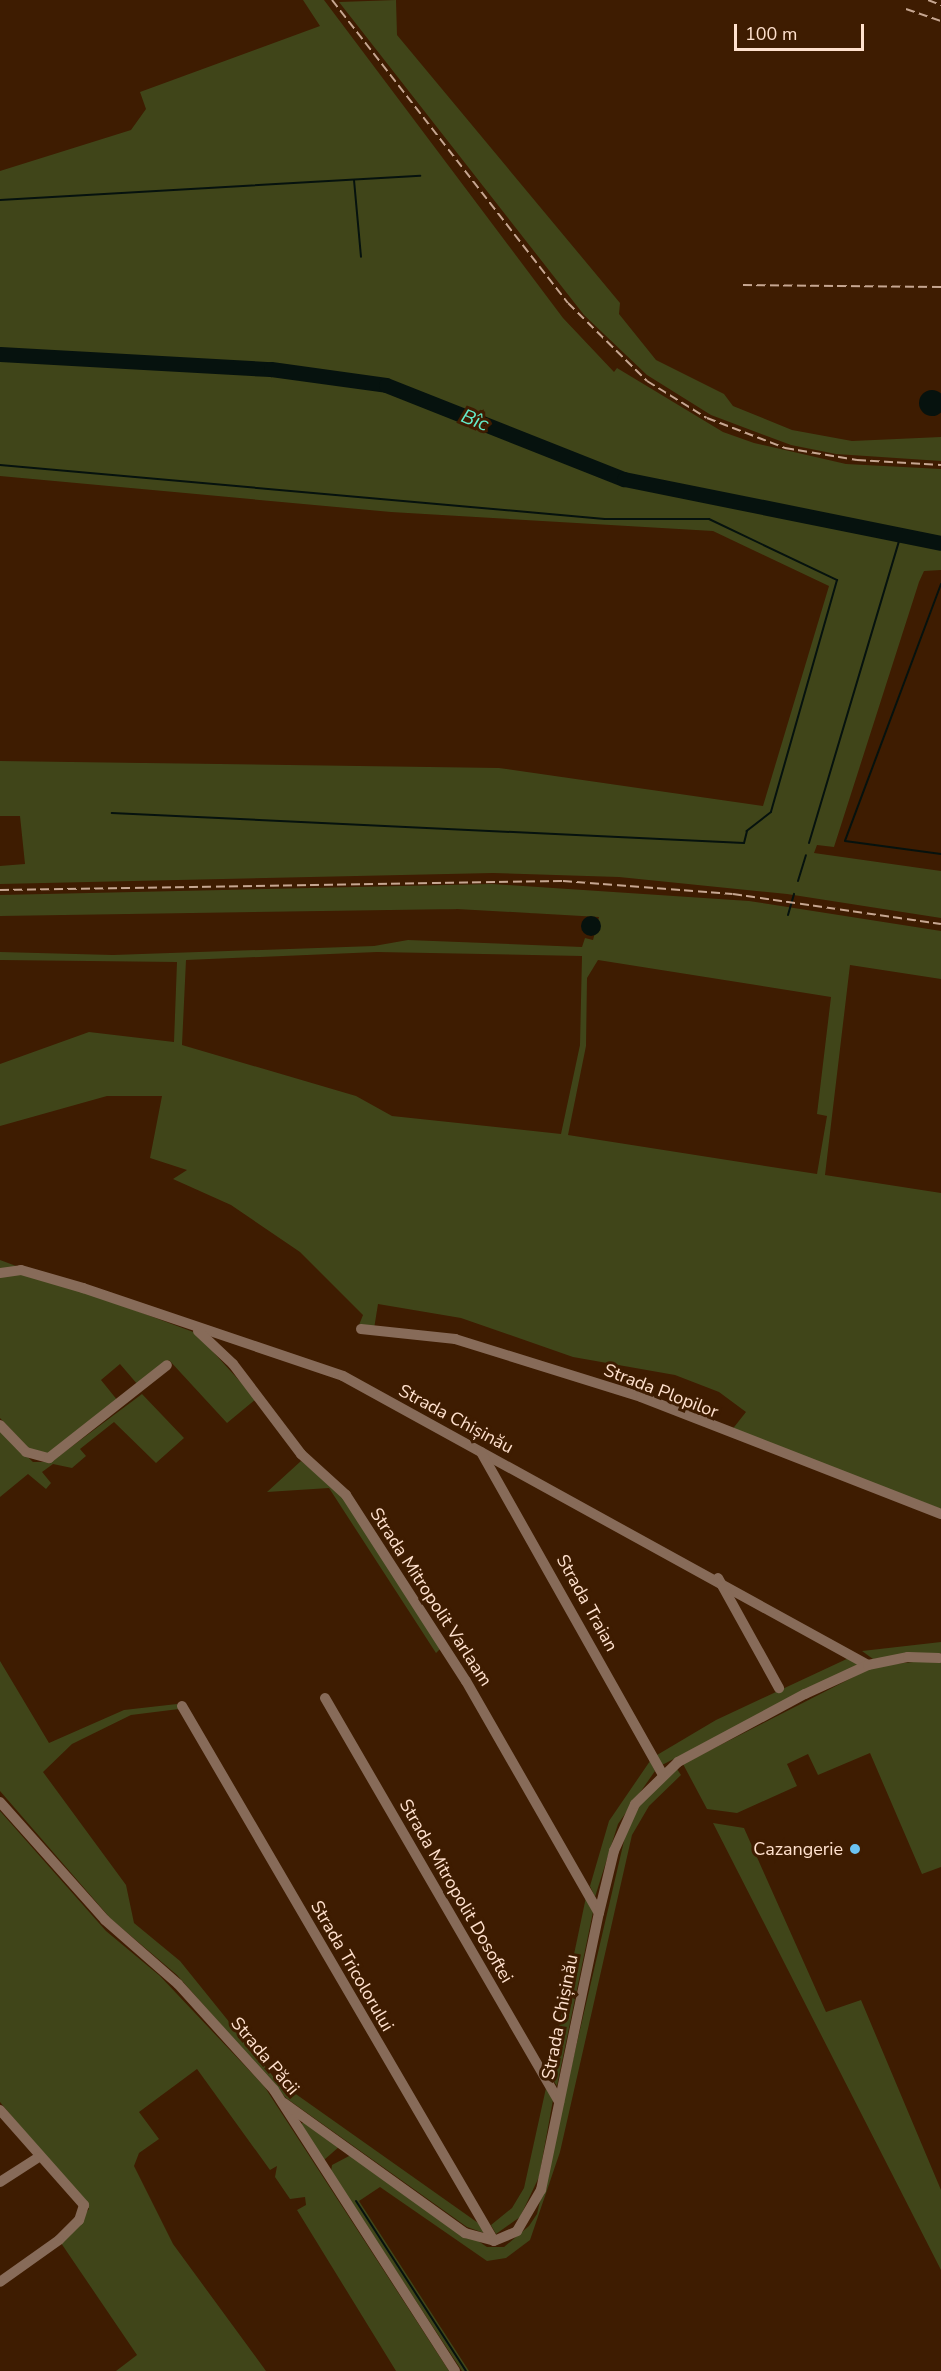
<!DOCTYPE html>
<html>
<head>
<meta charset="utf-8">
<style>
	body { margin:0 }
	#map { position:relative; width:941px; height:2371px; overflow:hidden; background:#3e1c01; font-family:"Nunito Sans",sans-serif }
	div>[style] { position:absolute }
	.green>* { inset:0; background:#404519 }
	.water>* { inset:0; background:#06120e }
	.round { border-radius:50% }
	.stream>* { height:2px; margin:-1px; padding:0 1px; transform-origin:1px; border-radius:1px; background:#06120e }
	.river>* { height:15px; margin:-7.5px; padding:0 7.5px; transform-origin:7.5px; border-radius:7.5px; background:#06120e }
	.minor>* { height:10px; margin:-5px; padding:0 5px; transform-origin:5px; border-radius:5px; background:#876b59 }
	.rail>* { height:2px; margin-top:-1px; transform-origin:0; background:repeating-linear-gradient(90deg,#c6a691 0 9px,transparent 0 13.5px) }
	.dots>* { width:16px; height:16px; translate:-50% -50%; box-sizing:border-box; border:3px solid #3e1c01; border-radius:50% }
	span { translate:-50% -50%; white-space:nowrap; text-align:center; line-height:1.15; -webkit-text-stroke:6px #3e1c01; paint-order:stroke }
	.street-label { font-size:18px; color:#ffe1ce }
	.poi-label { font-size:18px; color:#ffe1ce }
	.right { translate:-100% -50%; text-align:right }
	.water-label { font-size:20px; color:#63eccb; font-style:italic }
	.scale { position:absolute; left:734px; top:24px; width:130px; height:27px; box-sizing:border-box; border:3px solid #ffe1ce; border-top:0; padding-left:8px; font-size:18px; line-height:21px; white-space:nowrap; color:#ffe1ce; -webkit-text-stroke:4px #3e1c01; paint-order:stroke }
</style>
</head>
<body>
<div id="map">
	<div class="green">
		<div style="clip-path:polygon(303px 0,324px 0,563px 318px,614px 372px,617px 368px,723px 432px,754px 443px,846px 464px,941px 469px,941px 570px,924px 571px,919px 582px,834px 847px,817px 845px,814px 853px,941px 871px,941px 918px,787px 894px,619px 877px,493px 873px,0 884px,0 866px,25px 864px,20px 816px,0 816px,0 761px,499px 768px,763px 806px,829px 586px,713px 531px,391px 512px,0 476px,0 171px,131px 130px,146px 109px,140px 92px,320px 26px)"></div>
		<div style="clip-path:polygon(396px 0,397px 35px,620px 303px,619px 314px,656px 360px,724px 394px,733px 406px,792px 430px,852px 441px,941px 437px,941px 461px,836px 454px,791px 445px,711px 415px,647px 375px,584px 315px,339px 2px)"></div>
		<div style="clip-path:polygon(evenodd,492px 884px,749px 901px,941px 931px,941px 979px,850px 965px,825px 1175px,941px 1193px,941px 1509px,731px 1431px,746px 1412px,719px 1392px,675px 1375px,573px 1357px,461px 1318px,378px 1304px,374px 1329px,359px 1325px,363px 1315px,300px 1252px,231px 1205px,173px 1179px,187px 1170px,150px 1158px,162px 1096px,107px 1096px,0 1126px,0 1064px,89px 1032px,174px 1042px,177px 962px,0 960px,0 952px,113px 955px,374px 946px,408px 940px,582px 947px,585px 938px,593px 940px,599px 917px,457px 909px,0 916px,0 895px,492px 884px,377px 952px,582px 956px,580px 1045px,561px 1134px,392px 1116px,356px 1096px,182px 1045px,186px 960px,377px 952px,492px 884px,598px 960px,831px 997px,817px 1114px,827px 1116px,817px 1174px,568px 1135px,586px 1046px,587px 978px,598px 960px)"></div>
		<div style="clip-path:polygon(0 1260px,196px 1333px,256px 1399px,227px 1423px,169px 1360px,138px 1385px,120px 1364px,101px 1380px,118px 1401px,48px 1455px,30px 1450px,0 1418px)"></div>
		<div style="clip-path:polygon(142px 1394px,184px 1438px,156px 1463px,114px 1422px,80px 1449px,86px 1456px,72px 1468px,53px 1464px,42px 1472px,51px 1483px,46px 1489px,28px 1474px,0 1497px,0 1431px,33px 1462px,51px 1462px)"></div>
		<div style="clip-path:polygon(301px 1461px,343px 1495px,441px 1648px,436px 1653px,329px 1488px,267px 1492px)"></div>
		<div style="clip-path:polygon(941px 1642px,941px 1653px,873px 1659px,862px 1651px)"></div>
		<div style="clip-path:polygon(851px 1657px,860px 1664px,662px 1765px,657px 1755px,716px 1720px)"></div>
		<div style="clip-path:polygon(0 1661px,49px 1743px,124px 1710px,177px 1704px,179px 1709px,131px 1715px,72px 1744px,43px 1772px,126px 1885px,134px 1923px,180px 1961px,276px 2080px,481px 2225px,484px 2233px,467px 2227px,286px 2098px,177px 1975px,111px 1919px,0 1791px)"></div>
		<div style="clip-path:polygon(923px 1661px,941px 1663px,941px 1867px,922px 1874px,870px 1753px,818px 1775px,808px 1754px,787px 1764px,797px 1786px,737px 1813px,707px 1809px,683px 1764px,875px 1666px)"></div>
		<div style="clip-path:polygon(650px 1761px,655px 1771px,618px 1824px,595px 1897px,590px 1886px,609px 1821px)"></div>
		<div style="clip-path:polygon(677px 1769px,681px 1775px,649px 1806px,632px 1835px,560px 2152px,530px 2240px,506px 2258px,487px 2261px,380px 2187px,359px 2201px,469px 2371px,462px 2371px,331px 2172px,332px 2165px,351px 2155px,487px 2247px,504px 2247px,529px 2226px,537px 2214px,627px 1828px,645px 1796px)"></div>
		<div style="clip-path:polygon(0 1811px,106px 1931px,160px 1976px,264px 2086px,449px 2371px,396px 2371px,297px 2210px,306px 2205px,305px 2197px,290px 2199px,275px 2177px,277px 2166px,270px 2170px,197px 2069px,139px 2112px,159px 2139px,139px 2153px,134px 2166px,173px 2244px,266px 2371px,116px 2371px,137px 2355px,61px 2243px,89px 2209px,0 2102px)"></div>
		<div style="clip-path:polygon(713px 1823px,744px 1828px,826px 2012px,861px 2000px,941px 2190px,941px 2270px)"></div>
		<div style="clip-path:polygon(586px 1897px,593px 1912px,557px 2086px,549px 2074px)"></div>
		<div style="clip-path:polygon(546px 2088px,553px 2100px,539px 2177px,520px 2217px,496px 2234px,491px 2225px,512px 2208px,524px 2188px)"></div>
		<div style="clip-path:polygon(305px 2121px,340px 2146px,324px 2160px,300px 2125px)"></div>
	</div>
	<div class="water">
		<div class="round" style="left:919px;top:390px;width:26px;height:26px"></div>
		<div class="round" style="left:581px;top:916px;width:20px;height:20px"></div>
	</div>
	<div class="stream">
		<div style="left:354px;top:180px;width:77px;rotate:84.8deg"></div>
		<div style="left:0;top:200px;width:421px;rotate:-3.3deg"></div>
		<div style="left:0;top:465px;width:607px;rotate:5.1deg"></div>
		<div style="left:605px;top:519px;width:104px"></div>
		<div style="left:709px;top:519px;width:142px;rotate:25.5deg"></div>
		<div style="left:837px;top:580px;width:241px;rotate:105.9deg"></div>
		<div style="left:771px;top:812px;width:31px;rotate:142deg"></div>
		<div style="left:747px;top:831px;width:12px;rotate:104deg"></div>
		<div style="left:744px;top:843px;width:633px;rotate:-177.28deg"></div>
		<div style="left:941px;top:584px;width:274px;rotate:110.5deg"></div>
		<div style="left:845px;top:841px;width:97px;rotate:7.7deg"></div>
		<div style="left:809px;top:843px;width:321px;rotate:-73.4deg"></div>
		<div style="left:798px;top:881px;width:27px;rotate:-73deg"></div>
		<div style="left:788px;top:915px;width:22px;rotate:-74deg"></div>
		<div style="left:356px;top:2201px;width:202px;rotate:57.1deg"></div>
	</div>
	<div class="river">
		<div style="left:0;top:354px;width:271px;rotate:3.2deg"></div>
		<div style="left:271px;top:369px;width:116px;rotate:7.9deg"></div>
		<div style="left:386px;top:385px;width:256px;rotate:21.6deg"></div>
		<div style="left:624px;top:479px;width:323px;rotate:11.4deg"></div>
	</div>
	<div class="minor">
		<div style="left:0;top:1273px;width:21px;rotate:-8deg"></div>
		<div style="left:21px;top:1270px;width:65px;rotate:16.2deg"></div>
		<div style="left:83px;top:1288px;width:274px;rotate:18.7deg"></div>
		<div style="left:343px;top:1376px;width:599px;rotate:28.83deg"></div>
		<div style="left:361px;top:1329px;width:95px;rotate:6.1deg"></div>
		<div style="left:455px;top:1339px;width:195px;rotate:17.3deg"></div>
		<div style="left:641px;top:1397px;width:322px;rotate:21.3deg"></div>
		<div style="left:198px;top:1331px;width:48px;rotate:43.3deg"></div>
		<div style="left:233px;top:1364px;width:113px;rotate:52.9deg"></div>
		<div style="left:301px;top:1454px;width:61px;rotate:42.3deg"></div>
		<div style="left:346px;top:1495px;width:221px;rotate:57.2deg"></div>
		<div style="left:466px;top:1681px;width:267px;rotate:60.2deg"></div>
		<div style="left:0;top:1425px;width:37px;rotate:46deg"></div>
		<div style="left:26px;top:1452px;width:24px;rotate:15deg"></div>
		<div style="left:49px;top:1458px;width:150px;rotate:-38.2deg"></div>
		<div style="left:481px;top:1452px;width:369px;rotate:60.6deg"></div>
		<div style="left:718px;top:1578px;width:126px;rotate:61deg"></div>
		<div style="left:325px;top:1698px;width:467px;rotate:59.9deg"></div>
		<div style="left:182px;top:1706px;width:619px;rotate:59.75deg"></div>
		<div style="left:0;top:1802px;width:158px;rotate:48.3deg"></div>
		<div style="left:105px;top:1920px;width:97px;rotate:41.2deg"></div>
		<div style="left:178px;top:1984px;width:143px;rotate:47.8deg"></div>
		<div style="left:274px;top:2090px;width:334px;rotate:57.2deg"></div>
		<div style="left:284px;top:2103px;width:223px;rotate:35.7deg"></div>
		<div style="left:465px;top:2233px;width:30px;rotate:15deg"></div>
		<div style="left:494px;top:2241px;width:25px;rotate:-23deg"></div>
		<div style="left:517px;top:2231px;width:48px;rotate:-59.7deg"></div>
		<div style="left:541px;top:2190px;width:283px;rotate:-78.2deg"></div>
		<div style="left:599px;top:1913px;width:64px;rotate:-76.4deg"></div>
		<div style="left:614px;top:1851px;width:51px;rotate:-65.9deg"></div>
		<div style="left:635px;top:1804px;width:60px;rotate:-44.3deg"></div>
		<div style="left:678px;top:1762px;width:144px;rotate:-28.2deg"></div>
		<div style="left:805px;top:1694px;width:69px;rotate:-24.7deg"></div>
		<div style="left:868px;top:1665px;width:41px;rotate:-11.3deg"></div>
		<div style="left:908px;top:1657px;width:31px;rotate:2deg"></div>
		<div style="left:0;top:2110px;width:127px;rotate:48.5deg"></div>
		<div style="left:84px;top:2205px;width:16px;rotate:108deg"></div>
		<div style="left:79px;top:2220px;width:28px;rotate:135deg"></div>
		<div style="left:59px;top:2240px;width:72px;rotate:144.6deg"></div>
		<div style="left:0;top:2182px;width:46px;rotate:-32.7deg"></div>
	</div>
	<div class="rail">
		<div style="left:332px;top:0;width:384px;rotate:52.1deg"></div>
		<div style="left:568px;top:303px;width:111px;rotate:44.6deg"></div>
		<div style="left:647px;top:381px;width:70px;rotate:31.7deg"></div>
		<div style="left:707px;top:418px;width:84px;rotate:21deg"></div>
		<div style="left:785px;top:448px;width:73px;rotate:9.5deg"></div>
		<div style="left:857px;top:460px;width:84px;rotate:3.4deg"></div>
		<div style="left:928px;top:0;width:14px;rotate:21deg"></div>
		<div style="left:906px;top:9px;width:37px;rotate:19deg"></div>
		<div style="left:743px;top:285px;width:198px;rotate:0.6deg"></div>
		<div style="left:0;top:890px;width:563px;rotate:-0.92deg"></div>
		<div style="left:563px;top:881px;width:170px;rotate:4.4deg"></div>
		<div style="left:733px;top:894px;width:210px;rotate:8.2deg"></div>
	</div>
	<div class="dots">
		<div style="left:855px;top:1849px;background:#6cc3f2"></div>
	</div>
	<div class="street-label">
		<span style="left:661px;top:1391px;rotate:21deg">Strada Plopilor</span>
		<span style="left:456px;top:1419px;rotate:28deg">Strada Chișinău</span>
		<span style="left:431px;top:1597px;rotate:57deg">Strada Mitropolit Varlaam</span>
		<span style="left:587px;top:1603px;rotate:61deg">Strada Traian</span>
		<span style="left:456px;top:1891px;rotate:60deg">Strada Mitropolit Dosoftei</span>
		<span style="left:352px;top:1966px;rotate:60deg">Strada Tricolorului</span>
		<span style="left:560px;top:2017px;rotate:-79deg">Strada Chișinău</span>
		<span style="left:265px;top:2056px;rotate:50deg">Strada Păcii</span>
	</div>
	<div class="poi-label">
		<span class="right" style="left:843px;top:1849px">Cazangerie</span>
	</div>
	<div class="water-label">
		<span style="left:475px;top:420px;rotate:22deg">Bîc</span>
	</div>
	<div class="scale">100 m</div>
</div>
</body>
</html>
